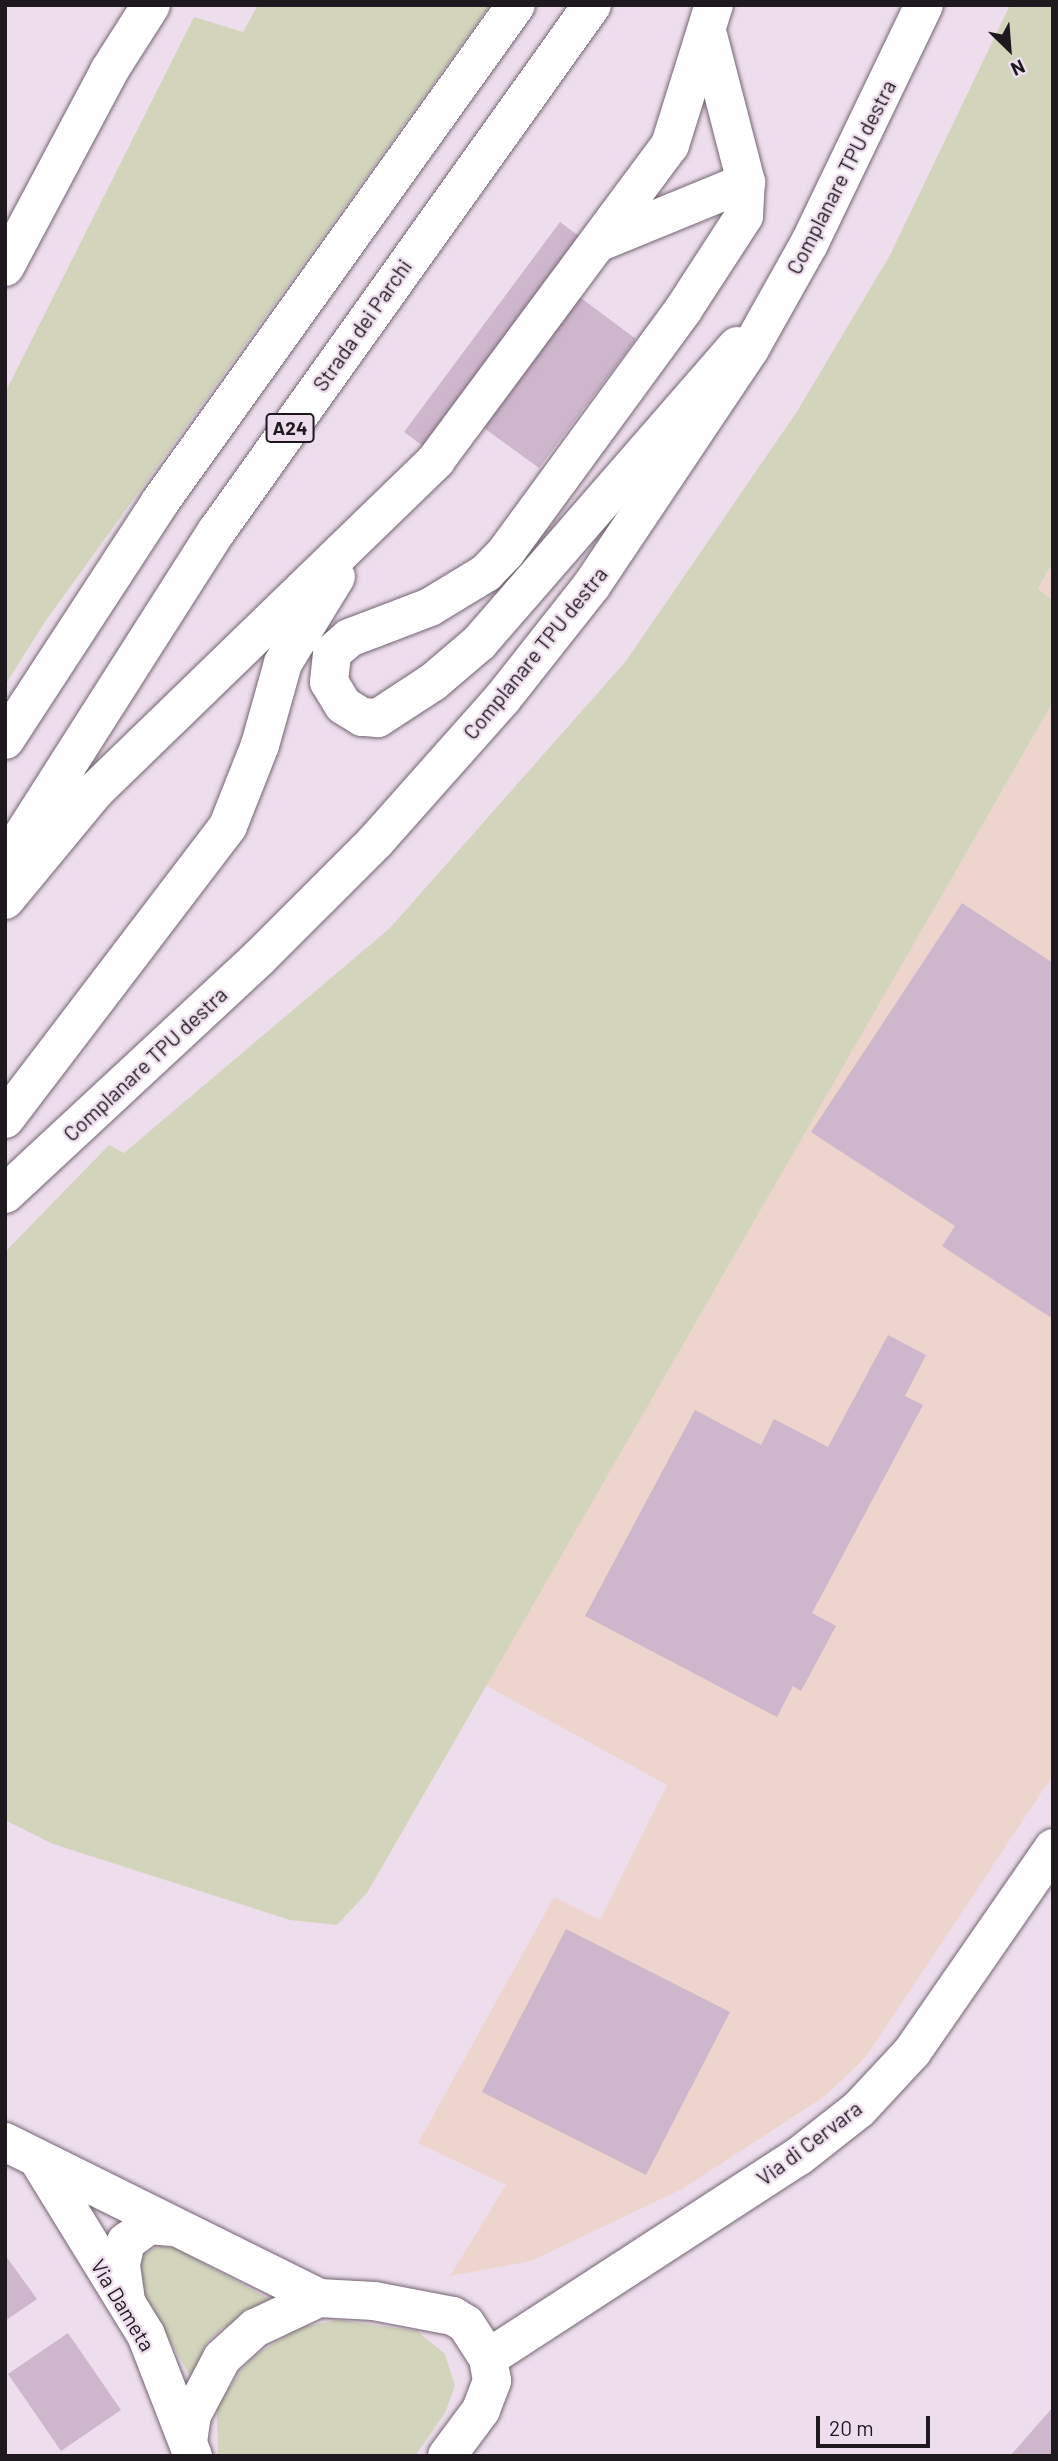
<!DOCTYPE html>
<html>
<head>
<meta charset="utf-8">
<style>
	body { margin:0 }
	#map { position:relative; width:1058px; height:2461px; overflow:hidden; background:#eedeed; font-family:Barlow,sans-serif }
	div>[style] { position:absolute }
	.industrial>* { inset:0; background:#edd4cc }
	.green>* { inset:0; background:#d2d4bc }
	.building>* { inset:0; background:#ceb6cd }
	.roads { filter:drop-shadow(0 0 2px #736572) drop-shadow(0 0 2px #736572) }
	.minor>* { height:38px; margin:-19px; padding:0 19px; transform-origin:19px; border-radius:19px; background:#fff }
	.highway>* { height:38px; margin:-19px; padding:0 19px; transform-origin:19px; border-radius:19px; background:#fff }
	span { translate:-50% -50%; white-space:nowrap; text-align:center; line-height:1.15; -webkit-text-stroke:5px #eedeed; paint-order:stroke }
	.shield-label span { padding:2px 5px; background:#eedeed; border:2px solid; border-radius:5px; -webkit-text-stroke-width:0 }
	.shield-label { font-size:19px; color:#1e191e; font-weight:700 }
	.street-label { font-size:21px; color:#1e191e }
	.frame { position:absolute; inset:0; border:7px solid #1e191e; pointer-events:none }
	.north { position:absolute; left:974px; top:14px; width:70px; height:70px; -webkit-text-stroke:5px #eedeed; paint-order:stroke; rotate:155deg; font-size:19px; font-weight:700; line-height:28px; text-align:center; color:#1e191e }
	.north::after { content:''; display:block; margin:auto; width:24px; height:32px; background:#1e191e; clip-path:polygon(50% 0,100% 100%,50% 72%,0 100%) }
	.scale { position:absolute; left:816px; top:2416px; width:114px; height:32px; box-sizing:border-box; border:4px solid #1e191e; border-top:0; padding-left:9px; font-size:21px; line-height:24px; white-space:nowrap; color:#1e191e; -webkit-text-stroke:5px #eedeed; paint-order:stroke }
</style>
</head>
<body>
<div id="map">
	<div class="industrial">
		<div style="clip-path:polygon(1053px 562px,1053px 601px,1038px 590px)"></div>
		<div style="clip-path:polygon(1053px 702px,1053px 1775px,865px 2058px,825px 2096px,682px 2189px,531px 2261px,450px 2276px,506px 2185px,418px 2143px,554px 1897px,600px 1920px,667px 1785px,485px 1685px)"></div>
	</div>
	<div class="green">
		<div style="clip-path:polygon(258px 5px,490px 5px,47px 619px,5px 685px,5px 393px,194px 17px,243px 32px)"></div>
		<div style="clip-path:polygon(1010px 5px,1053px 5px,1053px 562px,1038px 589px,1053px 601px,1053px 702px,367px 1893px,337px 1925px,290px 1920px,53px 1844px,5px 1820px,5px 1252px,109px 1145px,124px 1153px,390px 928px,626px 661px,798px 410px,890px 255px)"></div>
		<div style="clip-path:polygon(159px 2246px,175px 2248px,273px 2301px,221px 2329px,207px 2342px,191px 2377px,136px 2282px,137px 2258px)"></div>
		<div style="clip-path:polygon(338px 2320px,417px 2331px,445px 2354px,455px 2386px,445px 2413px,415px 2456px,218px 2456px,217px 2409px,239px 2373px,254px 2356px,298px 2328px)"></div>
	</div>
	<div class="building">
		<div style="clip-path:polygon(560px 222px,599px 251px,569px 289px,636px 339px,539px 468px,473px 420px,442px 460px,404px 432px)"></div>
		<div style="clip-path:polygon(962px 903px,1053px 963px,1053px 1319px,942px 1246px,955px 1226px,811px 1132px)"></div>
		<div style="clip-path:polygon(888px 1335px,926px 1355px,905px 1396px,923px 1405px,812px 1613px,836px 1626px,801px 1691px,793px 1686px,777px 1717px,585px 1616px,695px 1410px,761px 1445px,774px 1419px,828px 1447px)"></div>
		<div style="clip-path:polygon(566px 1929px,730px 2012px,646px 2175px,482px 2092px)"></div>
		<div style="clip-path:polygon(5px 2255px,37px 2299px,5px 2321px)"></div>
		<div style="clip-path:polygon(68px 2333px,121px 2410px,61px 2451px,8px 2374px)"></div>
		<div style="clip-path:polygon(1053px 2407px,1053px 2456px,1010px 2456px)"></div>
	</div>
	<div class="roads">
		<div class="minor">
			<div style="left:600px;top:242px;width:158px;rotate:-22.3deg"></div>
			<div style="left:746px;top:182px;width:156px;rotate:-104.5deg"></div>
			<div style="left:737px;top:346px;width:392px;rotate:131deg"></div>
			<div style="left:480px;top:642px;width:62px;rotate:139.6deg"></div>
			<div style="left:433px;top:682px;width:66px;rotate:146.8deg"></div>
			<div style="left:378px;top:718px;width:16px;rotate:-176deg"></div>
			<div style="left:362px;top:717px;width:22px;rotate:-148deg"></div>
			<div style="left:343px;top:705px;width:27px;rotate:-121deg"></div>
			<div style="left:329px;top:682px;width:29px;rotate:-84deg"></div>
			<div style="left:332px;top:653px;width:23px;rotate:-41deg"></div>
			<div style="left:349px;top:638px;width:87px;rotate:-20.9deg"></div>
			<div style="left:430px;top:607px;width:66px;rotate:-31.3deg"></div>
			<div style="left:486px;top:573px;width:29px;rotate:-46deg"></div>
			<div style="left:506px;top:552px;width:300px;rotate:-53.8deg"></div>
			<div style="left:683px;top:310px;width:112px;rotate:-57deg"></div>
			<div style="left:744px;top:216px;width:34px;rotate:-87deg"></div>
			<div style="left:5px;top:900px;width:143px;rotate:-50.4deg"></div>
			<div style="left:96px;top:790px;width:474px;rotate:-44.1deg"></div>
			<div style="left:436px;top:460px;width:392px;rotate:-53.4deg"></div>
			<div style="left:670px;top:145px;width:147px;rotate:-72.6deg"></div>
			<div style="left:5px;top:1119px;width:368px;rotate:-52.7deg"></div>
			<div style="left:228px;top:826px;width:87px;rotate:-68.4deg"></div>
			<div style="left:260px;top:745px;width:85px;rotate:-74.3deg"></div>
			<div style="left:283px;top:663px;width:101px;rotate:-58.4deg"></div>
			<div style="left:5px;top:2142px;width:351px;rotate:26.4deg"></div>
			<div style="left:319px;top:2298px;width:55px;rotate:3.1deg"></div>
			<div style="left:374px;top:2301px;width:80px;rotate:10.8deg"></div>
			<div style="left:453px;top:2316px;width:15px;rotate:32deg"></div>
			<div style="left:466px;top:2324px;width:40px;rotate:57.1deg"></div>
			<div style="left:488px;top:2358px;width:23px;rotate:80deg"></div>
			<div style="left:492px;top:2381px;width:31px;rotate:111deg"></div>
			<div style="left:481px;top:2410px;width:57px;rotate:126.5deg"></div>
			<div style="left:39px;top:2161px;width:204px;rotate:58.4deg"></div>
			<div style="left:146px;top:2335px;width:130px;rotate:68.8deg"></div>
			<div style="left:126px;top:2301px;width:37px;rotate:-98deg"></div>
			<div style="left:121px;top:2264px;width:23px;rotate:-77deg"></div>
			<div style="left:126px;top:2242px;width:29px;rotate:-36deg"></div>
			<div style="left:149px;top:2225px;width:24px;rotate:5deg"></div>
			<div style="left:488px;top:2358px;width:369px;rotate:-33deg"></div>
			<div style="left:798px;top:2157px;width:78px;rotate:-38.2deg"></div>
			<div style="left:859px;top:2109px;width:78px;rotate:-47.1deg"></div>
			<div style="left:912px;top:2052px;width:248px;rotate:-55.3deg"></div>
			<div style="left:188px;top:2442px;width:27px;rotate:-82deg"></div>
			<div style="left:192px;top:2415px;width:64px;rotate:-62.2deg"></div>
			<div style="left:222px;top:2358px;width:45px;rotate:-42.3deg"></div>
			<div style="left:255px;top:2328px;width:71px;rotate:-25.1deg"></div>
		</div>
		<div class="highway">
			<div style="left:5px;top:267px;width:222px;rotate:-62deg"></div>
			<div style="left:109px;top:71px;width:78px;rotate:-57.5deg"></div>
			<div style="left:5px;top:740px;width:284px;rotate:-56.9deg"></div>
			<div style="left:160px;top:502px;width:611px;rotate:-54.39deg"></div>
			<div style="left:5px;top:863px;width:393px;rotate:-57.5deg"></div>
			<div style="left:216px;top:532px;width:647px;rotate:-54.49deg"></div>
			<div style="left:5px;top:1194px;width:348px;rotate:-42.9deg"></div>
			<div style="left:260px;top:957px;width:164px;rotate:-45deg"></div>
			<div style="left:376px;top:841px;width:190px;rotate:-48.4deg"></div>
			<div style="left:502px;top:699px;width:145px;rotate:-51.7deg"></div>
			<div style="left:592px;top:585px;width:284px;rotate:-56.2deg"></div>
			<div style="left:750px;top:349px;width:120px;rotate:-60.7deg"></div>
			<div style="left:809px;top:244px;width:265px;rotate:-64.3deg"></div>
		</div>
	</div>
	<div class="shield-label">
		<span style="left:290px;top:428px">A24</span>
	</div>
	<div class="street-label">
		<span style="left:841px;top:177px;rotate:-63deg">Complanare TPU destra</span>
		<span style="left:362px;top:325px;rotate:-55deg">Strada dei Parchi</span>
		<span style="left:535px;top:653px;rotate:-51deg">Complanare TPU destra</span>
		<span style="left:145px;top:1064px;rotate:-43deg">Complanare TPU destra</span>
		<span style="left:809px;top:2143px;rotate:-37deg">Via di Cervara</span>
		<span style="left:123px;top:2305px;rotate:59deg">Via Dameta</span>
	</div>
	<div class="frame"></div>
	<div class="north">N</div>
	<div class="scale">20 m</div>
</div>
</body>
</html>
